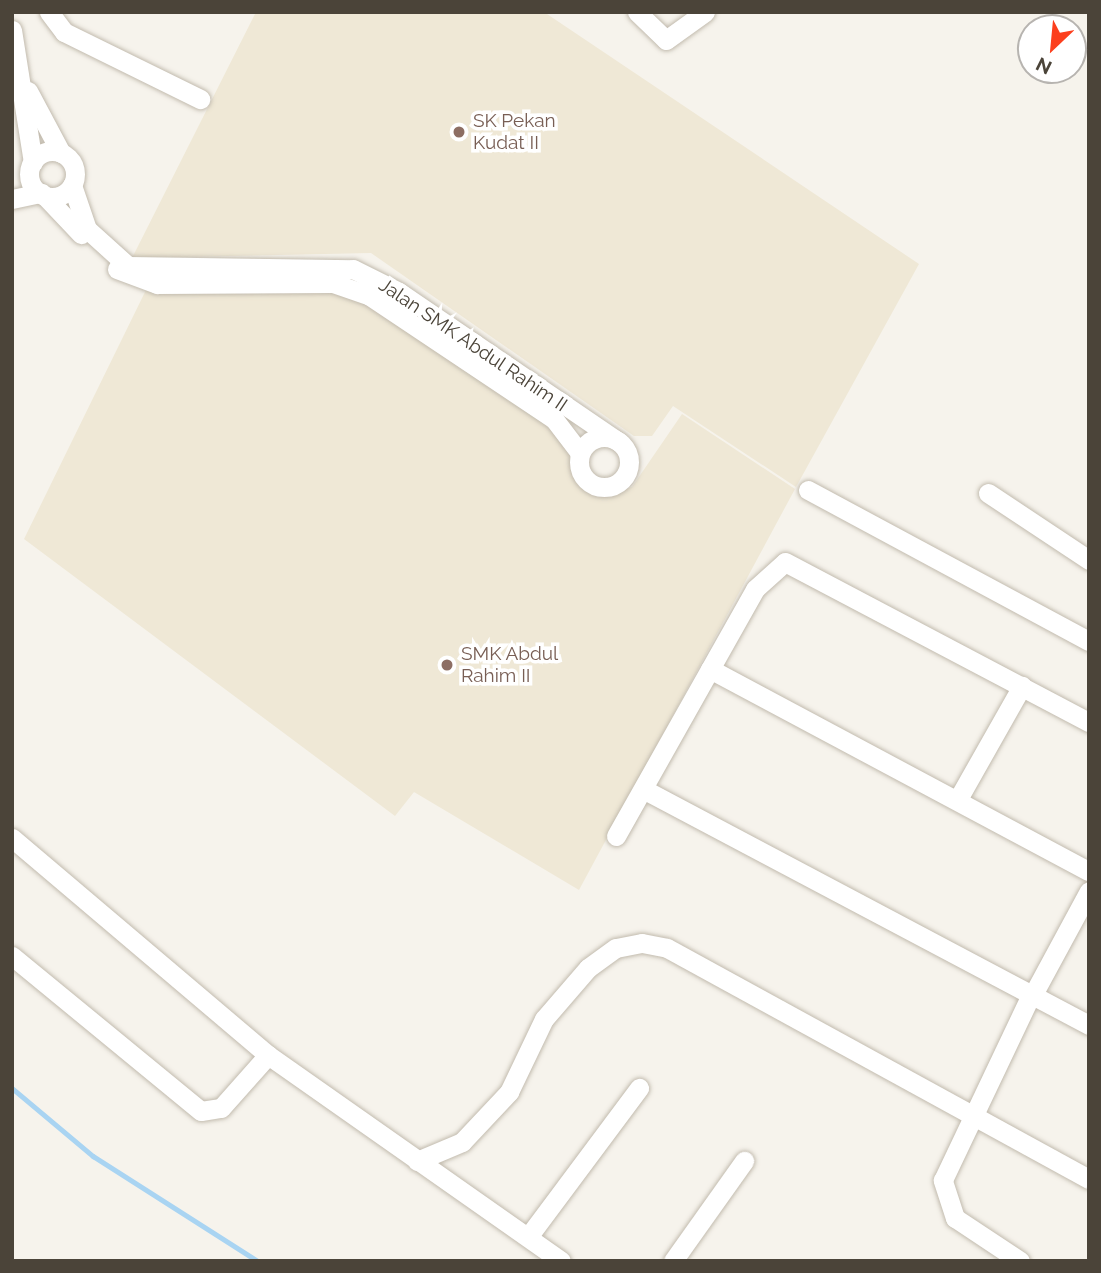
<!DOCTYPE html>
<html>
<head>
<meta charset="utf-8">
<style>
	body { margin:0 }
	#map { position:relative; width:1101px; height:1273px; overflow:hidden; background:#f6f3ec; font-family:Raleway,sans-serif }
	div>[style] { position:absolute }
	.education>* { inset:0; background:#efe8d6 }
	.stream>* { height:4.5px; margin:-2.25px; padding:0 2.25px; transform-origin:2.25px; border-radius:2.25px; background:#a9d4f2 }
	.roads { filter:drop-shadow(0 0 2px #c2bbae) drop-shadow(0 0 2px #c2bbae) }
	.minor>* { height:19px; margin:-9.5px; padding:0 9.5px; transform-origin:9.5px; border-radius:9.5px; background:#fff }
	.minor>.ring { margin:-9.5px; padding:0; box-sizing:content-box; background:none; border:19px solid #fff; border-radius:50% }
	.dots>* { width:19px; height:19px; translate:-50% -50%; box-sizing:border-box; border:4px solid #fff; border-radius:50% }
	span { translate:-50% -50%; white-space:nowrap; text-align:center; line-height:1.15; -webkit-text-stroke:7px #fff; paint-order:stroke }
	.education-label { font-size:19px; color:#785e54 }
	.left { translate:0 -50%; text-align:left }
	.street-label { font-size:19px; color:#4b4439 }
	.frame { position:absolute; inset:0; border:14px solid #4b4439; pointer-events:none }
	.north { position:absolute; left:1017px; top:14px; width:70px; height:70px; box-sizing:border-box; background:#fff; border:2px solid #b7b4b0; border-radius:50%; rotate:206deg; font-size:19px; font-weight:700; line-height:28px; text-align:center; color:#4b4439 }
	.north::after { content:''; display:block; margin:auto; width:24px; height:32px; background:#fc3f1d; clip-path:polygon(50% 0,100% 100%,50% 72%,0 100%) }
</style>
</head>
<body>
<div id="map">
	<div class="education">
		<div style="clip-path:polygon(256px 12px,544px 12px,919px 264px,796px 487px,673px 406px,652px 436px,634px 436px,371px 253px,132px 258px)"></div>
		<div style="clip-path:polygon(146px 290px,347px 292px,568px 433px,579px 481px,606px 495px,632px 487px,682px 414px,795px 489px,579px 890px,414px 792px,395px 816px,24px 539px)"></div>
	</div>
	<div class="stream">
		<div style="left:12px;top:1088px;width:106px;rotate:40deg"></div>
		<div style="left:93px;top:1156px;width:196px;rotate:32.5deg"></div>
	</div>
	<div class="roads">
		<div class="minor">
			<div style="left:49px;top:12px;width:25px;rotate:53deg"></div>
			<div style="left:64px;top:32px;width:152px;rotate:26.2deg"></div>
			<div style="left:637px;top:12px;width:40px;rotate:44deg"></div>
			<div style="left:666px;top:40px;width:48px;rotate:-35.7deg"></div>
			<div style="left:12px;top:30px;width:134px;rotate:81deg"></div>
			<div style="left:28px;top:91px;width:70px;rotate:62deg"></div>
			<div class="ring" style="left:29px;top:151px;width:27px;height:27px"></div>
			<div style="left:72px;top:185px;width:46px;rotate:71.2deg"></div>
			<div style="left:87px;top:229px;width:55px;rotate:42.1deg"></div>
			<div style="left:128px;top:266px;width:225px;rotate:0.8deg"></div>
			<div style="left:353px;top:269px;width:51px;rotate:26.6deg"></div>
			<div style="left:399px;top:292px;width:268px;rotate:34.3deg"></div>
			<div style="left:44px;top:195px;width:54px;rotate:46.5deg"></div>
			<div style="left:12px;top:199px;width:30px;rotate:-12deg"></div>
			<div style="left:117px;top:269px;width:43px;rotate:20.6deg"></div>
			<div style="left:157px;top:284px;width:176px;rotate:-0.3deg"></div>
			<div style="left:333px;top:283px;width:39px;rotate:19deg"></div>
			<div style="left:370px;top:296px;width:221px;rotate:33.8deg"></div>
			<div style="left:554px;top:419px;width:43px;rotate:52.6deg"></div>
			<div class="ring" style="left:579px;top:437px;width:31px;height:31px"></div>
			<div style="left:808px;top:490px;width:319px;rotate:28.3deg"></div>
			<div style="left:988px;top:493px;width:121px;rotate:33.6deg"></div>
			<div style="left:710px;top:669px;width:429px;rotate:28.1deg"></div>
			<div style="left:643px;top:789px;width:434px;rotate:27.9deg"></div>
			<div style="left:958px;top:799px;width:130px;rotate:-60.5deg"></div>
			<div style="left:616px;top:836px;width:283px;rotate:-60.6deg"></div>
			<div style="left:755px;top:589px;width:40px;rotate:-42deg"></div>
			<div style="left:785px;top:562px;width:344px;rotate:27.8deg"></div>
			<div style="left:12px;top:838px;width:336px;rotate:40.3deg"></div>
			<div style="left:268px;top:1055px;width:358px;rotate:35.1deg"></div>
			<div style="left:12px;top:956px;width:244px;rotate:39.4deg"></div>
			<div style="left:201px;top:1111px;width:20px;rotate:-9deg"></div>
			<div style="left:221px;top:1108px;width:71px;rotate:-48.4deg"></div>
			<div style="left:1036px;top:989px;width:111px;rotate:-61.6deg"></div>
			<div style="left:1038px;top:998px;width:58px;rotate:27.9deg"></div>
			<div style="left:417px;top:1161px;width:49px;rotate:-22.9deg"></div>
			<div style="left:462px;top:1142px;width:69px;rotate:-46.8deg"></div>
			<div style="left:509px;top:1092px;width:81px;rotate:-64.4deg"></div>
			<div style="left:544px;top:1019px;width:67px;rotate:-49.2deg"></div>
			<div style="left:588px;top:968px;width:34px;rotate:-36deg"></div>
			<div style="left:616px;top:948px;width:26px;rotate:-11deg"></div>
			<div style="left:642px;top:943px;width:25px;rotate:11deg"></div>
			<div style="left:667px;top:948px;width:481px;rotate:28.7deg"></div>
			<div style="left:528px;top:1237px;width:186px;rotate:-53.3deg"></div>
			<div style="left:673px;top:1261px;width:123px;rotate:-54.6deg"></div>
			<div style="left:1020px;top:1261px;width:78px;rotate:-146.5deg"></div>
			<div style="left:955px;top:1218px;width:40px;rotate:-108deg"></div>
			<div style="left:943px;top:1180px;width:200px;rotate:-64.6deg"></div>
		</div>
	</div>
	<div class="dots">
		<div style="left:459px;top:132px;background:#8d6e63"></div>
		<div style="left:447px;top:665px;background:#8d6e63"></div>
	</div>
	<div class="education-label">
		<span class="left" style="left:473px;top:132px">SK Pekan<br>Kudat II</span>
		<span class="left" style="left:461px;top:665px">SMK Abdul<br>Rahim II</span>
	</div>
	<div class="street-label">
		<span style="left:473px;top:345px;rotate:34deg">Jalan SMK Abdul Rahim II</span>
	</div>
	<div class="frame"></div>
	<div class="north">N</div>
</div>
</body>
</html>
